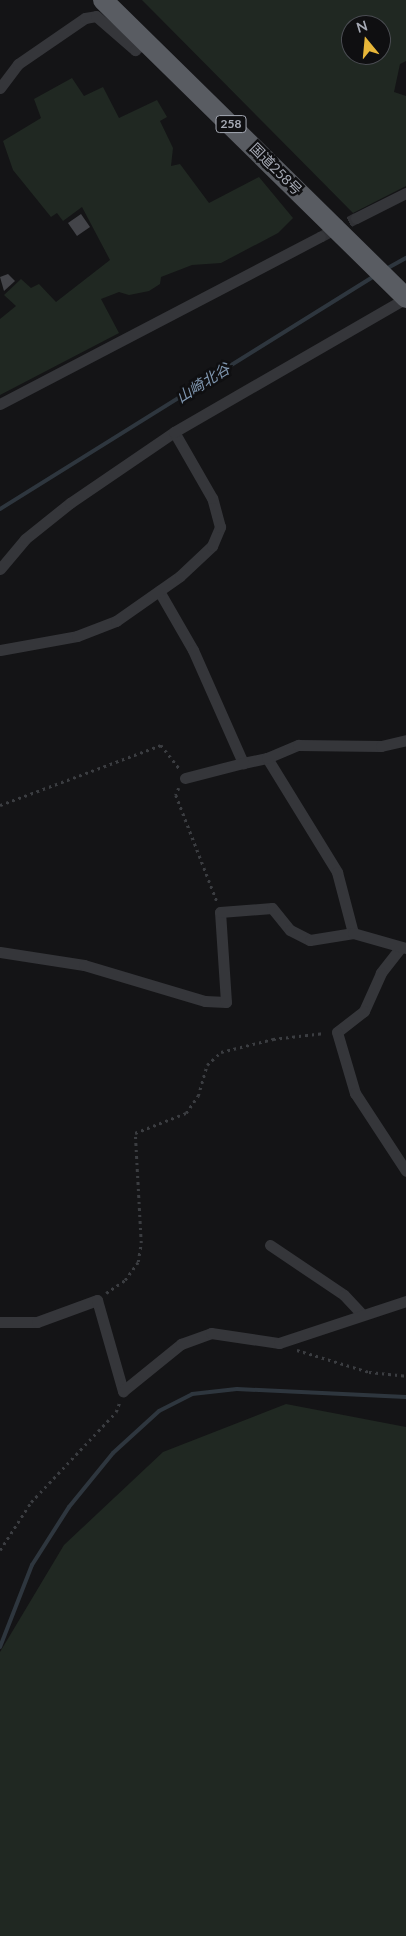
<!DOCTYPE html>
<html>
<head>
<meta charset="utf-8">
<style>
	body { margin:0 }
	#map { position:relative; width:406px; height:1936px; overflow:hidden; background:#141416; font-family:Lato,"Noto Sans JP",sans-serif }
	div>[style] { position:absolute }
	.green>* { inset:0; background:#202822 }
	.stream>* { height:4px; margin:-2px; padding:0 2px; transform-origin:2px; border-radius:2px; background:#2e363e }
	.building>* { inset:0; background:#434449 }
	.minor-tunnel>* { height:11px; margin-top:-5.5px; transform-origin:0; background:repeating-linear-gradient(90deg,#313236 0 11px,transparent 0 16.5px) }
	.path>* { height:2.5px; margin-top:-1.25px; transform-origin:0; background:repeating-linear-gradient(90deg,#3b3d41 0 2.5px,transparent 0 6.5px) }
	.minor>* { height:11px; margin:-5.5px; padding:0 5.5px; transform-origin:5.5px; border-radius:5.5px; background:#35363a }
	.trunk>* { height:20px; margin:-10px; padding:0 10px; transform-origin:10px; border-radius:10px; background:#595c62 }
	span { translate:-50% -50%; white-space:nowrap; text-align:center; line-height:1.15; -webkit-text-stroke:5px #0f0f11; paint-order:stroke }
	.shield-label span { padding:1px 4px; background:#0f0f11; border:1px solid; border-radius:4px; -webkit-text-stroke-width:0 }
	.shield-label { font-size:12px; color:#a6aab5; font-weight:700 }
	.street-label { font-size:14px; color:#a6aab5 }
	.water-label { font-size:15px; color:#7f96af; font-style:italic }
	.north { position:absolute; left:341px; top:15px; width:50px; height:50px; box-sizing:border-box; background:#0f0f11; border:1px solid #4b4d53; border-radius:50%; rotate:343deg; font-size:14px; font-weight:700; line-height:20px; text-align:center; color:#a6aab5 }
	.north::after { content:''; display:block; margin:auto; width:18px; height:22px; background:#e8b739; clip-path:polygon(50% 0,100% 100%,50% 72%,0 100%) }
</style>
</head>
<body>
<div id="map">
	<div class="green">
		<div style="clip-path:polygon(evenodd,142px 0,406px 0,406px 61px,400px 64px,394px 92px,406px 96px,406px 186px,353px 213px,142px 0,351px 25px,381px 25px,381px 55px,351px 55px,351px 25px)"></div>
		<div style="clip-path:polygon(72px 78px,84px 96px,103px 87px,119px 118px,157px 100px,167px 117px,160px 121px,173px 148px,171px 166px,180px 164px,209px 203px,259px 177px,293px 218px,278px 233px,221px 263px,192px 265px,161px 277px,160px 284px,149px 291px,129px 295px,119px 292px,101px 299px,119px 333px,0 395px,0 319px,16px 306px,4px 295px,21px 279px,31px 288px,39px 284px,56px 302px,110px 260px,82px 207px,63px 221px,57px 213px,51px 217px,13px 170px,3px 141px,41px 118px,34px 99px)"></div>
		<div style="clip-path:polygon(286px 1404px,406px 1427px,406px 1936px,0 1936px,0 1652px,64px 1545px,163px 1452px)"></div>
	</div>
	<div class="stream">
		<div style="left:386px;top:269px;width:23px;rotate:-29deg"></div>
		<div style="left:0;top:509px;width:441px;rotate:-31.9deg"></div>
		<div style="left:0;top:1647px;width:88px;rotate:-68.7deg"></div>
		<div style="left:32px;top:1565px;width:69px;rotate:-57.5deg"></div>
		<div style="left:69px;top:1507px;width:70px;rotate:-50.8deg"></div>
		<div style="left:113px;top:1453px;width:62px;rotate:-42.4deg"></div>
		<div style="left:159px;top:1411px;width:37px;rotate:-27deg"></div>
		<div style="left:192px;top:1394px;width:45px;rotate:-6.3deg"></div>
		<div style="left:237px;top:1389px;width:169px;rotate:2.7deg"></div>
	</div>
	<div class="building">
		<div style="clip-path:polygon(81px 214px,90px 227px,77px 236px,68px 223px)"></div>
		<div style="clip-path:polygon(8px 274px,15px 281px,4px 291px,0 277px)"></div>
	</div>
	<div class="minor-tunnel">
		<div style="left:320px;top:237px;width:41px;rotate:-27.8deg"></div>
	</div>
	<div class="path">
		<div style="left:179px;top:788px;width:8px;rotate:113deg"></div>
		<div style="left:176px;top:795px;width:114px;rotate:68.9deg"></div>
		<div style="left:0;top:805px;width:172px;rotate:-20.4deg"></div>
		<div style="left:161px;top:745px;width:29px;rotate:52deg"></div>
		<div style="left:106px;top:1293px;width:23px;rotate:-34deg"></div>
		<div style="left:125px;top:1280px;width:22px;rotate:-54deg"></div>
		<div style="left:138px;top:1262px;width:19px;rotate:-81deg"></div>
		<div style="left:141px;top:1243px;width:110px;rotate:-93.1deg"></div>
		<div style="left:135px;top:1133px;width:55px;rotate:-21.4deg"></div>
		<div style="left:186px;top:1113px;width:21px;rotate:-55deg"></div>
		<div style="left:198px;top:1096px;width:32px;rotate:-74deg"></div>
		<div style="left:207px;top:1065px;width:19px;rotate:-43deg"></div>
		<div style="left:221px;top:1052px;width:54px;rotate:-14deg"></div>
		<div style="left:273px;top:1039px;width:52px;rotate:-6.6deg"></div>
		<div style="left:297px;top:1350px;width:75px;rotate:17deg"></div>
		<div style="left:369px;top:1372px;width:37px;rotate:6deg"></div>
		<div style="left:0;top:1550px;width:57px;rotate:-57.1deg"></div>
		<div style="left:31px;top:1502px;width:124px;rotate:-46.6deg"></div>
		<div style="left:116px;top:1412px;width:12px;rotate:-70deg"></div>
	</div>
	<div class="minor">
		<div style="left:0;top:88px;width:30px;rotate:-53deg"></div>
		<div style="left:18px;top:64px;width:81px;rotate:-34.5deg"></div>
		<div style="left:85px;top:18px;width:11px;rotate:-10deg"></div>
		<div style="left:96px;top:16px;width:52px;rotate:41.1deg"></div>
		<div style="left:135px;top:50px;width:13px;rotate:-42deg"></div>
		<div style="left:356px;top:218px;width:56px;rotate:-26.6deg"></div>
		<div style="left:0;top:404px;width:361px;rotate:-27.6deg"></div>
		<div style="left:0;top:569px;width:39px;rotate:-50deg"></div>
		<div style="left:25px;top:539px;width:58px;rotate:-38.7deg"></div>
		<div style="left:70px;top:503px;width:126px;rotate:-34.3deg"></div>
		<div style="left:159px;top:591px;width:68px;rotate:60deg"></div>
		<div style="left:193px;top:650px;width:124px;rotate:66.1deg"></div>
		<div style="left:243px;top:763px;width:25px;rotate:-12deg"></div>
		<div style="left:267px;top:758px;width:134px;rotate:58.4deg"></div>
		<div style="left:337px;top:872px;width:63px;rotate:75.3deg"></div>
		<div style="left:0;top:650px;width:78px;rotate:-10.3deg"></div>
		<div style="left:77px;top:636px;width:42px;rotate:-21deg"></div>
		<div style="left:116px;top:621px;width:78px;rotate:-35.1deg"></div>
		<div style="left:180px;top:576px;width:44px;rotate:-43.2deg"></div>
		<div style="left:212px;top:546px;width:21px;rotate:-67deg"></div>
		<div style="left:220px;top:527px;width:30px;rotate:-105deg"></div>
		<div style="left:212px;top:498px;width:76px;rotate:-119.9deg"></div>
		<div style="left:174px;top:432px;width:268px;rotate:-30deg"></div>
		<div style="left:267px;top:758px;width:34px;rotate:-23deg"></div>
		<div style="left:298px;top:745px;width:83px;rotate:0.7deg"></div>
		<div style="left:381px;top:746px;width:26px;rotate:-13deg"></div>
		<div style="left:185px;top:778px;width:60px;rotate:-14.5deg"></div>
		<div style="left:401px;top:947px;width:33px;rotate:128deg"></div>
		<div style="left:381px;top:973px;width:42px;rotate:114.1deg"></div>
		<div style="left:364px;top:1011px;width:34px;rotate:142deg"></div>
		<div style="left:337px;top:1032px;width:64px;rotate:73.6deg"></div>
		<div style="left:355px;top:1093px;width:93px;rotate:56.8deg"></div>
		<div style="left:0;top:952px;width:85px;rotate:8.8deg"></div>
		<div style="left:84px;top:965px;width:126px;rotate:16.6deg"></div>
		<div style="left:205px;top:1001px;width:21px;rotate:3deg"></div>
		<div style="left:226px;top:1002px;width:90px;rotate:-93.8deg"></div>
		<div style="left:220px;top:912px;width:52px;rotate:-4.4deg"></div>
		<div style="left:272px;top:908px;width:28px;rotate:51deg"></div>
		<div style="left:290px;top:930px;width:22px;rotate:27deg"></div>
		<div style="left:310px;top:940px;width:44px;rotate:-9.2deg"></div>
		<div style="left:353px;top:933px;width:55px;rotate:15.8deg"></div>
		<div style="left:270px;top:1245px;width:89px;rotate:34deg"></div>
		<div style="left:344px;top:1295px;width:26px;rotate:47deg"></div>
		<div style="left:0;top:1322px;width:37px"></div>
		<div style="left:37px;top:1322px;width:64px;rotate:-20.1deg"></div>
		<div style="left:97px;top:1300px;width:95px;rotate:74.1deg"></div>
		<div style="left:123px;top:1391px;width:75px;rotate:-39deg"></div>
		<div style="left:181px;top:1344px;width:32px;rotate:-20deg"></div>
		<div style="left:211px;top:1333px;width:69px;rotate:8.4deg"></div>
		<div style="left:279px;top:1343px;width:134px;rotate:-18.3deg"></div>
	</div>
	<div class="trunk">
		<div style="left:103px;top:0;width:425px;rotate:44.5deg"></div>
	</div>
	<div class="shield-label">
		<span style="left:231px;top:124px">258</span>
	</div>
	<div class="street-label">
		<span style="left:276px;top:169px;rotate:45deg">国道258号</span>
	</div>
	<div class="water-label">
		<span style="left:203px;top:383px;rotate:-32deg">山崎北谷</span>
	</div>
	<div class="north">N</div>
</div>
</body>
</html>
